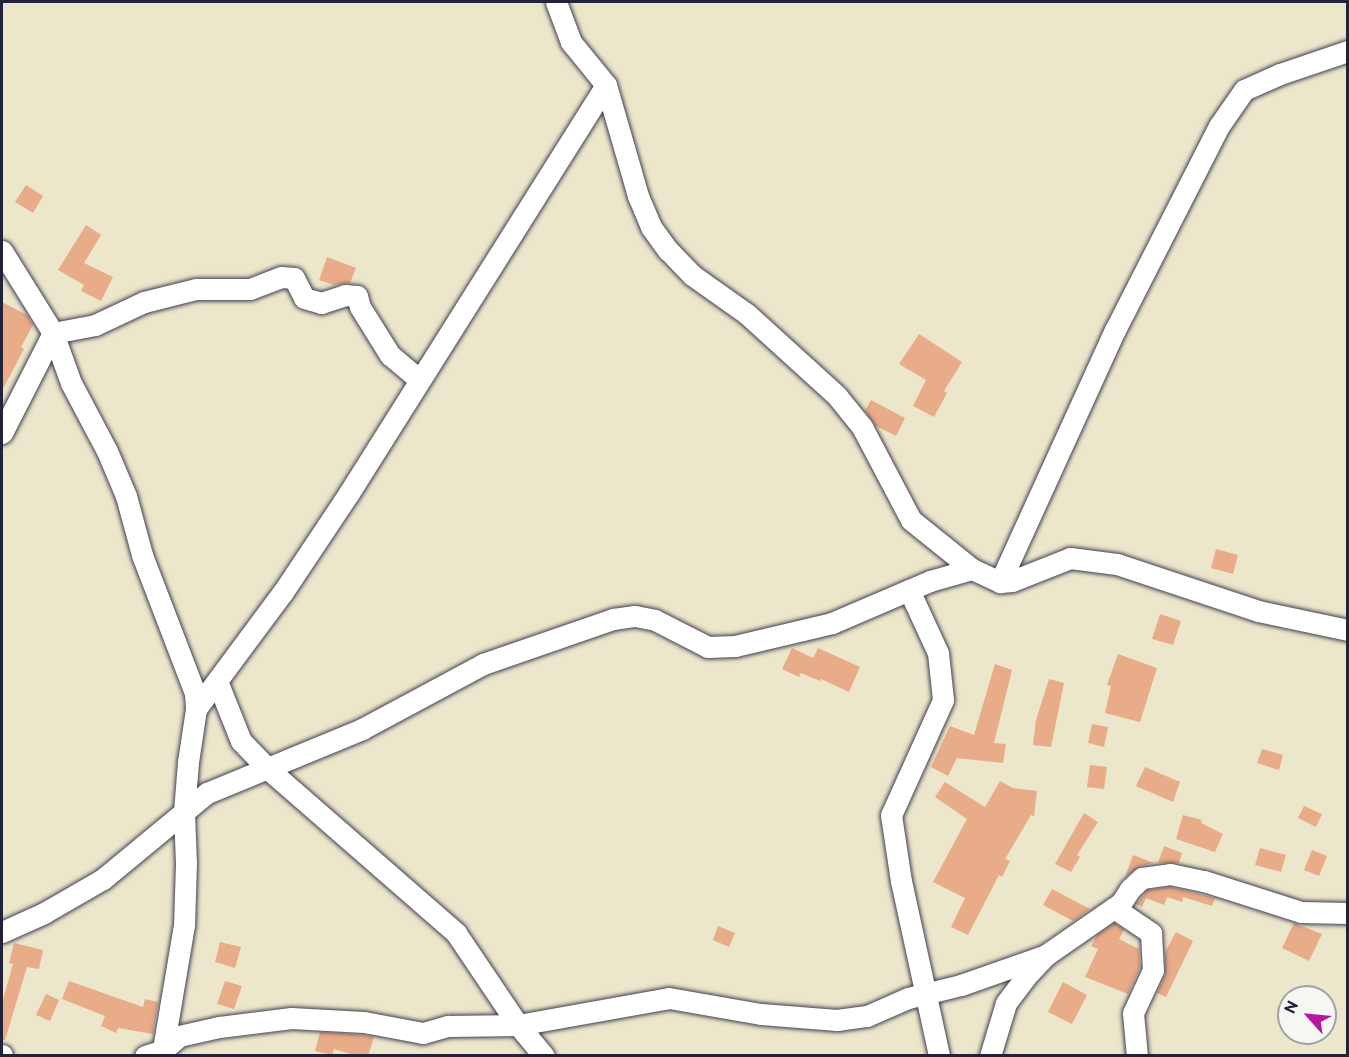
<!DOCTYPE html>
<html>
<head>
<meta charset="utf-8">
<style>
	body { margin:0 }
	#map { position:relative; width:1349px; height:1057px; overflow:hidden; background:#ece6cb; font-family:"Balsamiq Sans",sans-serif }
	div>[style] { position:absolute }
	.building>* { inset:0; background:#e8ac88 }
	.roads { filter:drop-shadow(0 0 2px #403f51) drop-shadow(0 0 2px #403f51) }
	.minor>* { height:21px; margin:-10.5px; padding:0 10.5px; transform-origin:10.5px; border-radius:10.5px; background:#fff }
	span { translate:-50% -50%; white-space:nowrap; text-align:center; line-height:1.15; -webkit-text-stroke:4.5px #f6f6f2; paint-order:stroke }
	.frame { position:absolute; inset:0; border:3px solid #22223b; pointer-events:none }
	.north { position:absolute; left:1277px; top:985px; width:60px; height:60px; box-sizing:border-box; background:#f6f6f2; border:2px solid #a1a1a9; border-radius:50%; rotate:297deg; font-size:16px; font-weight:700; line-height:24px; text-align:center; color:#22223b }
	.north::after { content:''; display:block; margin:auto; width:21px; height:27px; background:#b5179e; clip-path:polygon(50% 0,100% 100%,50% 72%,0 100%) }
</style>
</head>
<body>
<div id="map">
	<div class="building">
		<div style="clip-path:polygon(26px 185px,43px 196px,33px 213px,15px 202px)"></div>
		<div style="clip-path:polygon(86px 225px,101px 235px,84px 263px,113px 277px,101px 301px,81px 291px,84px 285px,58px 270px)"></div>
		<div style="clip-path:polygon(327px 257px,356px 268px,350px 283px,334px 285px,319px 280px)"></div>
		<div style="clip-path:polygon(2px 302px,27px 315px,33px 325px,21px 347px,24px 349px,2px 391px)"></div>
		<div style="clip-path:polygon(919px 334px,962px 362px,944px 391px,947px 393px,934px 417px,913px 406px,926px 380px,899px 364px)"></div>
		<div style="clip-path:polygon(871px 400px,905px 418px,896px 436px,876px 426px,865px 411px)"></div>
		<div style="clip-path:polygon(1216px 549px,1238px 555px,1233px 574px,1211px 568px)"></div>
		<div style="clip-path:polygon(1160px 614px,1181px 621px,1173px 645px,1152px 639px)"></div>
		<div style="clip-path:polygon(792px 648px,813px 658px,818px 648px,860px 667px,849px 692px,821px 679px,820px 681px,801px 673px,799px 677px,782px 669px)"></div>
		<div style="clip-path:polygon(1118px 654px,1157px 668px,1140px 722px,1105px 713px,1111px 686px,1107px 685px)"></div>
		<div style="clip-path:polygon(995px 664px,1012px 670px,994px 743px,1006px 744px,1003px 763px,957px 758px,948px 776px,931px 767px,950px 726px,974px 735px)"></div>
		<div style="clip-path:polygon(1049px 679px,1064px 683px,1051px 747px,1033px 745px,1036px 720px)"></div>
		<div style="clip-path:polygon(1092px 724px,1108px 727px,1104px 747px,1088px 743px)"></div>
		<div style="clip-path:polygon(1262px 749px,1283px 755px,1279px 770px,1257px 763px)"></div>
		<div style="clip-path:polygon(1090px 765px,1107px 767px,1104px 789px,1087px 787px)"></div>
		<div style="clip-path:polygon(1145px 767px,1180px 782px,1173px 802px,1136px 786px)"></div>
		<div style="clip-path:polygon(1000px 781px,1013px 788px,1037px 791px,1034px 816px,1031px 815px,1005px 859px,1010px 861px,1002px 877px,999px 875px,968px 935px,951px 927px,965px 898px,933px 882px,967px 819px,935px 797px,945px 782px,985px 807px)"></div>
		<div style="clip-path:polygon(1304px 806px,1322px 814px,1316px 827px,1298px 818px)"></div>
		<div style="clip-path:polygon(1084px 813px,1098px 822px,1077px 855px,1080px 857px,1071px 872px,1055px 864px)"></div>
		<div style="clip-path:polygon(1183px 815px,1202px 820px,1201px 823px,1223px 834px,1215px 852px,1176px 839px)"></div>
		<div style="clip-path:polygon(1164px 846px,1182px 853px,1179px 863px,1158px 863px)"></div>
		<div style="clip-path:polygon(1260px 848px,1286px 855px,1281px 872px,1255px 865px)"></div>
		<div style="clip-path:polygon(1312px 850px,1327px 856px,1319px 876px,1304px 870px)"></div>
		<div style="clip-path:polygon(1133px 855px,1154px 863px,1140px 866px,1125px 877px)"></div>
		<div style="clip-path:polygon(1170px 887px,1215px 898px,1212px 906px,1183px 897px,1182px 902px,1167px 897px,1164px 905px,1146px 898px,1142px 907px,1136px 904px,1148px 890px)"></div>
		<div style="clip-path:polygon(1052px 889px,1090px 909px,1073px 921px,1043px 905px)"></div>
		<div style="clip-path:polygon(1114px 923px,1124px 930px,1119px 939px,1139px 949px,1140px 968px,1128px 994px,1085px 977px,1098px 949px,1091px 946px,1097px 935px)"></div>
		<div style="clip-path:polygon(1294px 923px,1322px 934px,1309px 961px,1282px 948px)"></div>
		<div style="clip-path:polygon(718px 926px,735px 933px,729px 947px,713px 940px)"></div>
		<div style="clip-path:polygon(1176px 932px,1193px 941px,1166px 997px,1157px 993px,1165px 975px,1165px 952px)"></div>
		<div style="clip-path:polygon(220px 942px,241px 947px,235px 968px,215px 962px)"></div>
		<div style="clip-path:polygon(14px 943px,43px 950px,39px 969px,27px 967px,5px 1040px,2px 1040px,2px 1003px,13px 964px,9px 963px)"></div>
		<div style="clip-path:polygon(69px 981px,143px 1007px,145px 999px,158px 1002px,153px 1034px,118px 1028px,116px 1033px,101px 1026px,105px 1016px,62px 999px)"></div>
		<div style="clip-path:polygon(225px 981px,242px 986px,234px 1009px,217px 1004px)"></div>
		<div style="clip-path:polygon(1063px 982px,1087px 995px,1072px 1024px,1048px 1012px)"></div>
		<div style="clip-path:polygon(46px 994px,59px 1000px,50px 1021px,36px 1015px)"></div>
		<div style="clip-path:polygon(320px 1032px,362px 1035px,374px 1037px,368px 1056px,357px 1056px,334px 1049px,332px 1055px,315px 1051px)"></div>
	</div>
	<div class="roads">
		<div class="minor">
			<div style="left:556px;top:2px;width:43px;rotate:69.4deg"></div>
			<div style="left:571px;top:42px;width:55px;rotate:50.9deg"></div>
			<div style="left:606px;top:85px;width:116px;rotate:73.9deg"></div>
			<div style="left:638px;top:196px;width:34px;rotate:67deg"></div>
			<div style="left:651px;top:227px;width:29px;rotate:54deg"></div>
			<div style="left:668px;top:250px;width:35px;rotate:46deg"></div>
			<div style="left:692px;top:275px;width:67px;rotate:35.3deg"></div>
			<div style="left:747px;top:314px;width:122px;rotate:42.3deg"></div>
			<div style="left:837px;top:396px;width:40px;rotate:51deg"></div>
			<div style="left:862px;top:427px;width:105px;rotate:62.2deg"></div>
			<div style="left:911px;top:520px;width:78px;rotate:38.8deg"></div>
			<div style="left:972px;top:569px;width:31px;rotate:25deg"></div>
			<div style="left:1000px;top:582px;width:12px;rotate:-5deg"></div>
			<div style="left:1012px;top:581px;width:62px;rotate:-21.6deg"></div>
			<div style="left:1070px;top:558px;width:47px;rotate:7.3deg"></div>
			<div style="left:1117px;top:564px;width:149px;rotate:18.4deg"></div>
			<div style="left:1258px;top:611px;width:92px;rotate:11.9deg"></div>
			<div style="left:2px;top:251px;width:97px;rotate:58.1deg"></div>
			<div style="left:53px;top:333px;width:53px;rotate:70.2deg"></div>
			<div style="left:71px;top:383px;width:77px;rotate:62.1deg"></div>
			<div style="left:107px;top:451px;width:49px;rotate:67.1deg"></div>
			<div style="left:126px;top:496px;width:61px;rotate:74.8deg"></div>
			<div style="left:142px;top:555px;width:148px;rotate:69deg"></div>
			<div style="left:195px;top:693px;width:16px;rotate:86deg"></div>
			<div style="left:196px;top:709px;width:54px;rotate:98.6deg"></div>
			<div style="left:188px;top:762px;width:50px;rotate:94.6deg"></div>
			<div style="left:184px;top:812px;width:51px;rotate:87.8deg"></div>
			<div style="left:186px;top:863px;width:62px;rotate:91.8deg"></div>
			<div style="left:184px;top:925px;width:132px;rotate:99.6deg"></div>
			<div style="left:53px;top:333px;width:43px;rotate:-10.8deg"></div>
			<div style="left:95px;top:325px;width:54px;rotate:-25.1deg"></div>
			<div style="left:144px;top:302px;width:54px;rotate:-14deg"></div>
			<div style="left:196px;top:289px;width:54px"></div>
			<div style="left:250px;top:289px;width:33px;rotate:-21deg"></div>
			<div style="left:281px;top:277px;width:13px;rotate:4deg"></div>
			<div style="left:294px;top:278px;width:22px;rotate:63deg"></div>
			<div style="left:304px;top:298px;width:18px;rotate:16deg"></div>
			<div style="left:321px;top:303px;width:25px;rotate:-18deg"></div>
			<div style="left:345px;top:295px;width:12px;rotate:5deg"></div>
			<div style="left:357px;top:296px;width:11px;rotate:75deg"></div>
			<div style="left:360px;top:307px;width:57px;rotate:58deg"></div>
			<div style="left:390px;top:355px;width:38px;rotate:40deg"></div>
			<div style="left:2px;top:433px;width:112px;rotate:-63deg"></div>
			<div style="left:1000px;top:582px;width:277px;rotate:-65.5deg"></div>
			<div style="left:1115px;top:330px;width:229px;rotate:-63deg"></div>
			<div style="left:1219px;top:126px;width:44px;rotate:-55.2deg"></div>
			<div style="left:1244px;top:90px;width:39px;rotate:-24deg"></div>
			<div style="left:1280px;top:74px;width:72px;rotate:-18.7deg"></div>
			<div style="left:909px;top:590px;width:69px;rotate:65.3deg"></div>
			<div style="left:938px;top:653px;width:47px;rotate:83.9deg"></div>
			<div style="left:943px;top:700px;width:126px;rotate:114.3deg"></div>
			<div style="left:891px;top:815px;width:67px;rotate:81.4deg"></div>
			<div style="left:901px;top:881px;width:179px;rotate:77.7deg"></div>
			<div style="left:217px;top:681px;width:65px;rotate:68.2deg"></div>
			<div style="left:241px;top:741px;width:37px;rotate:46deg"></div>
			<div style="left:267px;top:768px;width:251px;rotate:41.1deg"></div>
			<div style="left:456px;top:933px;width:111px;rotate:56deg"></div>
			<div style="left:518px;top:1025px;width:40px;rotate:50deg"></div>
			<div style="left:196px;top:709px;width:146px;rotate:-53.4deg"></div>
			<div style="left:283px;top:592px;width:119px;rotate:-56.3deg"></div>
			<div style="left:349px;top:493px;width:482px;rotate:-57.8deg"></div>
			<div style="left:1114px;top:908px;width:45px;rotate:34deg"></div>
			<div style="left:1151px;top:933px;width:37px;rotate:87deg"></div>
			<div style="left:1153px;top:970px;width:47px;rotate:114.9deg"></div>
			<div style="left:1133px;top:1013px;width:43px;rotate:84.7deg"></div>
			<div style="left:2px;top:932px;width:46px;rotate:-24.3deg"></div>
			<div style="left:44px;top:913px;width:68px;rotate:-30deg"></div>
			<div style="left:103px;top:879px;width:135px;rotate:-39.6deg"></div>
			<div style="left:207px;top:793px;width:168px;rotate:-22.4deg"></div>
			<div style="left:362px;top:729px;width:137px;rotate:-28.2deg"></div>
			<div style="left:483px;top:664px;width:138px;rotate:-19.1deg"></div>
			<div style="left:613px;top:619px;width:22px;rotate:-8deg"></div>
			<div style="left:635px;top:616px;width:20px;rotate:11deg"></div>
			<div style="left:655px;top:620px;width:59px;rotate:27deg"></div>
			<div style="left:708px;top:647px;width:27px;rotate:-2deg"></div>
			<div style="left:735px;top:646px;width:100px;rotate:-13.3deg"></div>
			<div style="left:832px;top:623px;width:107px;rotate:-23.2deg"></div>
			<div style="left:930px;top:581px;width:44px;rotate:-15.9deg"></div>
			<div style="left:2px;top:1055px;width:1px;rotate:90deg"></div>
			<div style="left:145px;top:1056px;width:19px;rotate:-18deg"></div>
			<div style="left:163px;top:1050px;width:21px;rotate:-41deg"></div>
			<div style="left:179px;top:1036px;width:41px;rotate:-12.7deg"></div>
			<div style="left:219px;top:1027px;width:73px;rotate:-7.1deg"></div>
			<div style="left:291px;top:1018px;width:73px;rotate:3.1deg"></div>
			<div style="left:364px;top:1022px;width:60px;rotate:10.6deg"></div>
			<div style="left:423px;top:1033px;width:26px;rotate:-16deg"></div>
			<div style="left:448px;top:1026px;width:70px;rotate:-0.8deg"></div>
			<div style="left:518px;top:1025px;width:153px;rotate:-10.1deg"></div>
			<div style="left:669px;top:998px;width:93px;rotate:9.9deg"></div>
			<div style="left:761px;top:1014px;width:76px;rotate:4.5deg"></div>
			<div style="left:837px;top:1020px;width:30px;rotate:-8deg"></div>
			<div style="left:867px;top:1016px;width:45px;rotate:-23.7deg"></div>
			<div style="left:908px;top:998px;width:55px;rotate:-13.8deg"></div>
			<div style="left:961px;top:985px;width:90px;rotate:-19.4deg"></div>
			<div style="left:990px;top:1056px;width:55px;rotate:-73.2deg"></div>
			<div style="left:1006px;top:1003px;width:38px;rotate:-53deg"></div>
			<div style="left:1029px;top:973px;width:25px;rotate:-47deg"></div>
			<div style="left:1046px;top:955px;width:91px;rotate:-34.7deg"></div>
			<div style="left:1121px;top:903px;width:17px;rotate:-57deg"></div>
			<div style="left:1130px;top:889px;width:16px;rotate:-43deg"></div>
			<div style="left:1142px;top:878px;width:28px;rotate:-8deg"></div>
			<div style="left:1170px;top:874px;width:35px;rotate:12deg"></div>
			<div style="left:1204px;top:881px;width:102px;rotate:17.7deg"></div>
			<div style="left:1301px;top:912px;width:47px;rotate:1.2deg"></div>
		</div>
	</div>
	<div class="frame"></div>
	<div class="north">N</div>
</div>
</body>
</html>
